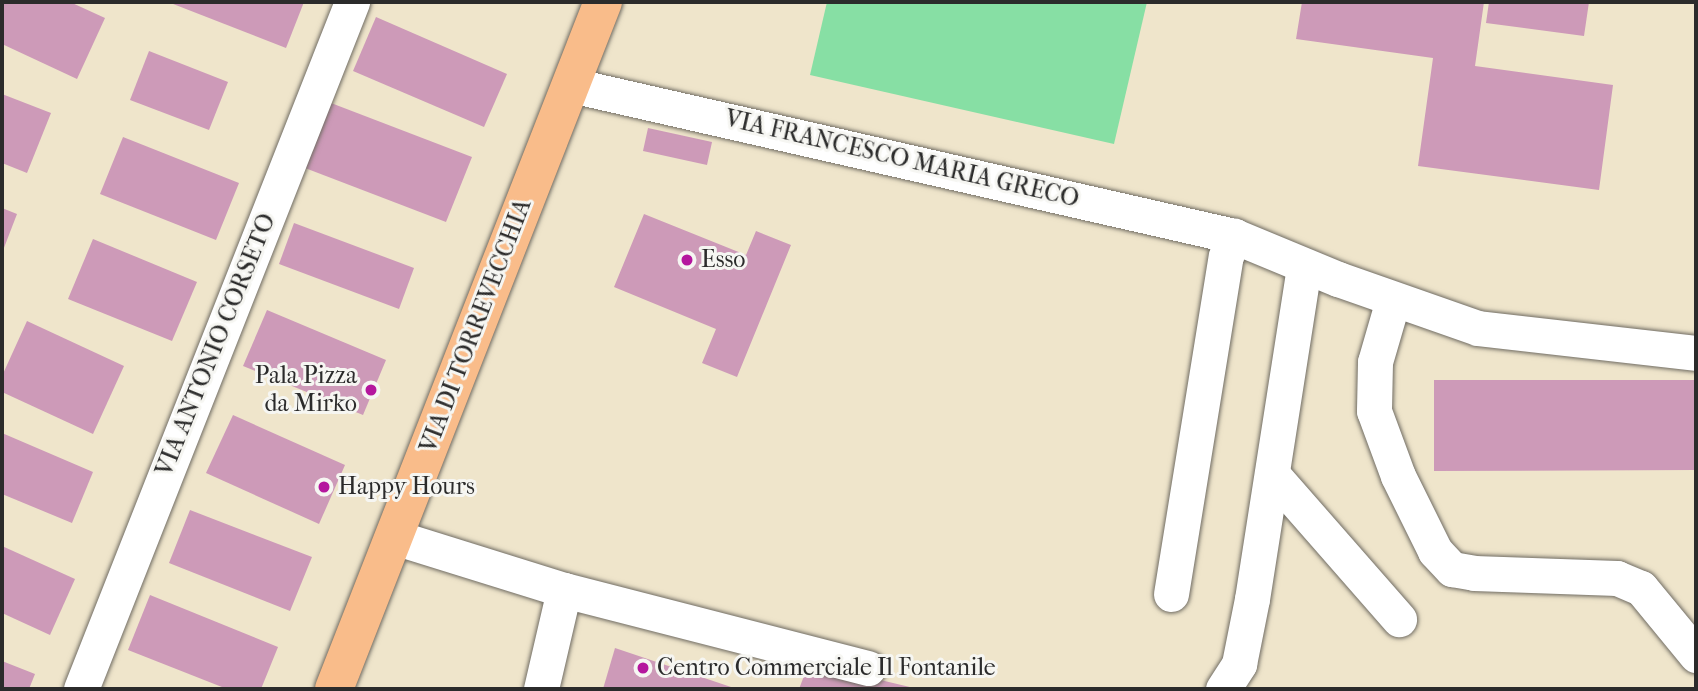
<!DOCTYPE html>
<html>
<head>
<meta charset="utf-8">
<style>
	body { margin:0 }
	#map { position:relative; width:1698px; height:691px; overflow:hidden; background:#efe5cb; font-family:"IM FELL French Canon",serif }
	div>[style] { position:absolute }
	.green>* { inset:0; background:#87dfa4 }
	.building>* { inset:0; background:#cd9ab8 }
	.roads { filter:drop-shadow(0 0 2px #706c63) drop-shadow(0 0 2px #706c63) }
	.minor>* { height:35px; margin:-17.5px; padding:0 17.5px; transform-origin:17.5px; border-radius:17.5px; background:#fff }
	.major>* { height:38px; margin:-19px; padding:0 19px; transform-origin:19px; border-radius:19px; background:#f9bc8a }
	.dots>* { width:19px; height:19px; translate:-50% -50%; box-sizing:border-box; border:4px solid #f6f6f2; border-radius:50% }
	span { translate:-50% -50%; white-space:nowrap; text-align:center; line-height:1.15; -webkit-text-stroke:6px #f6f6f2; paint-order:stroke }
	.street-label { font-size:24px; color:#2b2b2b }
	.poi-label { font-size:24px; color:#2b2b2b }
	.left { translate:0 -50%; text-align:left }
	.right { translate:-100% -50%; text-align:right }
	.frame { position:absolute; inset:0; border:4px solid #2b2b2b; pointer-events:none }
</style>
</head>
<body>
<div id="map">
	<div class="green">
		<div style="clip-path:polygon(827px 2px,1147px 2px,1114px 144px,810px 75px)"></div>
	</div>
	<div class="building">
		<div style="clip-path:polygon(2px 2px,70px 2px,105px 18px,77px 79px,2px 44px)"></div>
		<div style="clip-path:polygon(168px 2px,304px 2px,286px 48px)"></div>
		<div style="clip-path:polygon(1302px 2px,1484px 2px,1475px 66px,1613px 85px,1599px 190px,1418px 166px,1433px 58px,1296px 39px)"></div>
		<div style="clip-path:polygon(1489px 2px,1589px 2px,1584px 36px,1486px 23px)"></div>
		<div style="clip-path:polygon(376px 17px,507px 74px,484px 127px,353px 71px)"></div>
		<div style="clip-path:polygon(149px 51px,228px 82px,209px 130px,130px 100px)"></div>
		<div style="clip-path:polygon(2px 94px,51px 113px,27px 173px,2px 163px)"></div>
		<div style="clip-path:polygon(331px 103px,472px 157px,446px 222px,305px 168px)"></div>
		<div style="clip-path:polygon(648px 128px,712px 142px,707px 165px,643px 151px)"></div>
		<div style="clip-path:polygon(123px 137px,239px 183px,216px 240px,100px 194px)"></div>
		<div style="clip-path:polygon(2px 208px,17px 214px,2px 253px)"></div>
		<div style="clip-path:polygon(644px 214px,746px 255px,756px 231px,791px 245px,737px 377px,702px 363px,716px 329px,614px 287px)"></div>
		<div style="clip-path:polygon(294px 223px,414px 268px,399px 309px,279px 264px)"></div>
		<div style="clip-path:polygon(93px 239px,197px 282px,172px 341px,68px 299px)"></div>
		<div style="clip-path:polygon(267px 310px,386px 360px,363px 415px,243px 366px)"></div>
		<div style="clip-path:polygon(27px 321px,124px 366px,93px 434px,2px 392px,2px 376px)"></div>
		<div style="clip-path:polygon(1434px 380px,1696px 380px,1696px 470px,1434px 471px)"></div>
		<div style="clip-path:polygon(233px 415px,345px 465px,319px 524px,206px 473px)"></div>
		<div style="clip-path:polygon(2px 433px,93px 472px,72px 523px,2px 494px)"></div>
		<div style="clip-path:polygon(190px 510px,312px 557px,290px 611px,169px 563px)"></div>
		<div style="clip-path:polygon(2px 546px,75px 579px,50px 635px,2px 613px)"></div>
		<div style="clip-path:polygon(150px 595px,278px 647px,261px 689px,227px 689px,128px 650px)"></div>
		<div style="clip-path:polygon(615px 648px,737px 689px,603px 689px)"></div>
		<div style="clip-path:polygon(2px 661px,35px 674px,29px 689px,2px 689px)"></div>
		<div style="clip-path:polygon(809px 663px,914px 688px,914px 689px,799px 689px)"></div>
	</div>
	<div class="roads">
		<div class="minor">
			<div style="left:571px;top:85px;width:680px;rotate:12.83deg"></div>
			<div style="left:1234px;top:236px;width:113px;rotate:22.5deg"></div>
			<div style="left:1338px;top:279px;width:148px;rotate:19.3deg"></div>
			<div style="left:1478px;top:328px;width:219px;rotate:6.5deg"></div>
			<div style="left:1393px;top:300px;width:65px;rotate:106.2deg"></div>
			<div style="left:1375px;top:362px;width:49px;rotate:91.2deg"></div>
			<div style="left:1374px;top:411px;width:69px;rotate:69.7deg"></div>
			<div style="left:1398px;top:476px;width:84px;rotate:63.7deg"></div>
			<div style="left:1435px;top:551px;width:25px;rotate:47deg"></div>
			<div style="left:1452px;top:569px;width:22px;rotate:10deg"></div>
			<div style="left:1474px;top:573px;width:143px;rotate:2deg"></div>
			<div style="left:1617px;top:578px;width:26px;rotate:23deg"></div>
			<div style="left:1641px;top:588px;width:87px;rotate:50.6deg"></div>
			<div style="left:1272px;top:474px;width:193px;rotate:48.8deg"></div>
			<div style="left:394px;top:537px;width:178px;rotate:17.3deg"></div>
			<div style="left:564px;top:590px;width:102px;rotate:103.1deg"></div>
			<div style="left:564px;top:590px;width:314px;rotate:14.4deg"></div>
			<div style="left:1171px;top:594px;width:342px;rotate:-80.8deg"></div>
			<div style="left:1226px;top:256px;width:22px;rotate:-68deg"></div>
			<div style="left:81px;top:689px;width:739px;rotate:-68.47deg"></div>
			<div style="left:1223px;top:689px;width:30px;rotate:-57deg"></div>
			<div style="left:1239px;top:664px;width:66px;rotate:-78.7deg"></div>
			<div style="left:1252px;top:599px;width:337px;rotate:-81.1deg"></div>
		</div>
		<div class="major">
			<div style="left:334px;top:689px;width:738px;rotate:-68.62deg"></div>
		</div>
	</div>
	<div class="dots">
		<div style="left:687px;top:260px;background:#b5179e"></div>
		<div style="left:371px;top:390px;background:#b5179e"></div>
		<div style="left:324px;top:487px;background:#b5179e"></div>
		<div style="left:643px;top:668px;background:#b5179e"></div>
	</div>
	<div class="street-label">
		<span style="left:902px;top:159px;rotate:13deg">VIA FRANCESCO MARIA GRECO</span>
		<span style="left:476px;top:326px;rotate:-69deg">VIA DI TORREVECCHIA</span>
		<span style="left:216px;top:345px;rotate:-68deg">VIA ANTONIO CORSETO</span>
	</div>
	<div class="poi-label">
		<span class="left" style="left:701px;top:260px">Esso</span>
		<span class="right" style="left:357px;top:390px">Pala Pizza<br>da Mirko</span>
		<span class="left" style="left:338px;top:487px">Happy Hours</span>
		<span class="left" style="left:657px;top:668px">Centro Commerciale Il Fontanile</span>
	</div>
	<div class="frame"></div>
</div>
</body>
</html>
